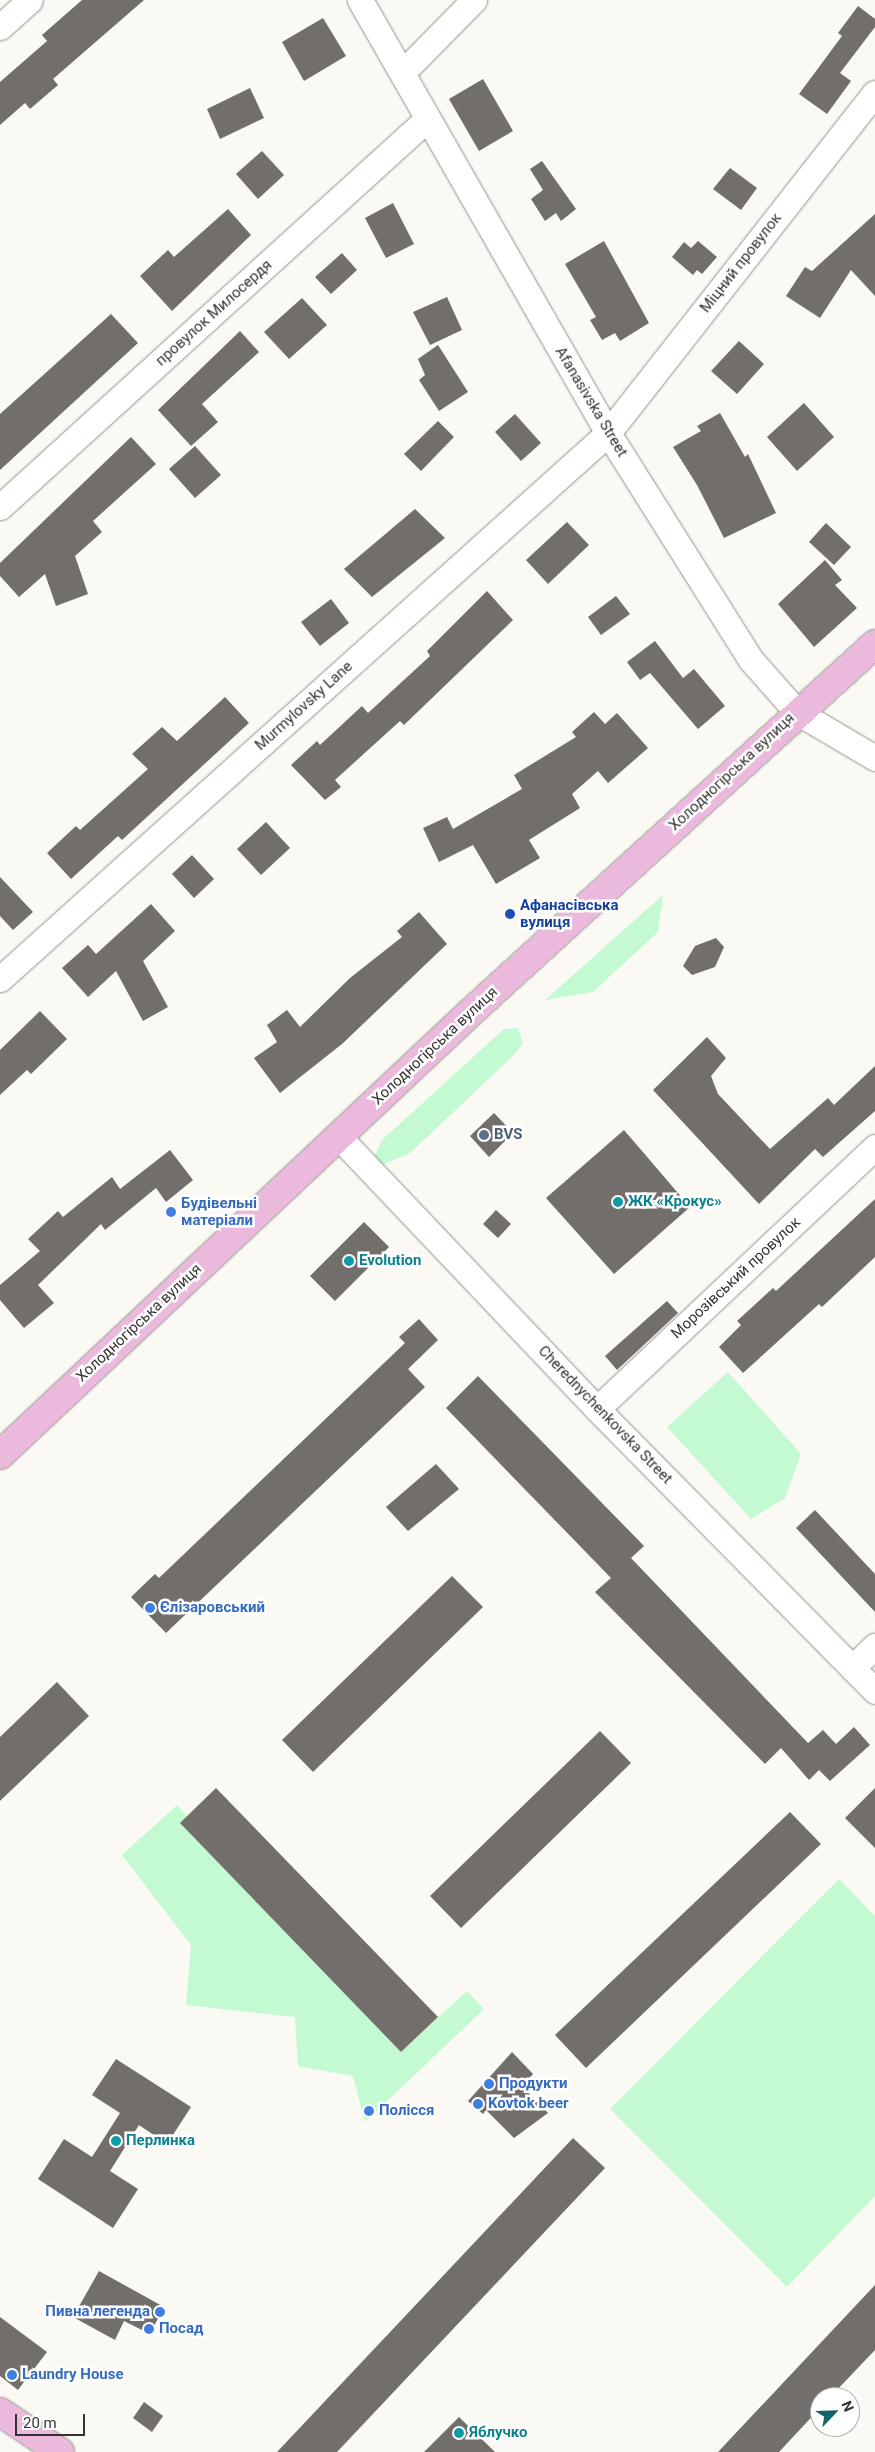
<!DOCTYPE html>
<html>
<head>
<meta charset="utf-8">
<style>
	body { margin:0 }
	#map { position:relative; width:875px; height:2452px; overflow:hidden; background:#fbf9f4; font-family:Roboto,sans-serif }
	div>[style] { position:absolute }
	.green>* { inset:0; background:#c3fad2 }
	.building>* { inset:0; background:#726e6c }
	.roads { filter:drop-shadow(0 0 1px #94928e) drop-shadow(0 0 1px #94928e) }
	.minor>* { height:25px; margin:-12.5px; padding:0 12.5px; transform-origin:12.5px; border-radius:12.5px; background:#fff }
	.major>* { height:28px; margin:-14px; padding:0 14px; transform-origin:14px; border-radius:14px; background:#eab9dc }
	.dots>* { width:14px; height:14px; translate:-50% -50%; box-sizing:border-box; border:2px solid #fff; border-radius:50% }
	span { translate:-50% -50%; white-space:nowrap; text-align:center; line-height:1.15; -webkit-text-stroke:5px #fff; paint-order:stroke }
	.street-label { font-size:15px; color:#343332 }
	.transit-label { font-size:15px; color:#164399; font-weight:700 }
	.left { translate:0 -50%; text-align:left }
	.service-label { font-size:15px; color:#4e5e75; font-weight:700 }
	.culture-label { font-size:15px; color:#0d838f; font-weight:700 }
	.shop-label { font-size:15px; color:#366cbe; font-weight:700 }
	.right { translate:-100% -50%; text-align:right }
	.north { position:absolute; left:810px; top:2387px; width:50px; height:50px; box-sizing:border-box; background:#fff; border:1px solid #aeadad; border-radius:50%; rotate:66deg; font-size:14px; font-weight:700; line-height:20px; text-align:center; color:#343332 }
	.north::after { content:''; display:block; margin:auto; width:18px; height:22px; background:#146468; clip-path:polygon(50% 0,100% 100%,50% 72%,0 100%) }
	.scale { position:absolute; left:15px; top:2414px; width:70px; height:22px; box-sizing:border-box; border:2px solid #343332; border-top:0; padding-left:6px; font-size:15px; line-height:18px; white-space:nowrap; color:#343332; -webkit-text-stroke:4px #fff; paint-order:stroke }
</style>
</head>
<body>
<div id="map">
	<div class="green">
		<div style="clip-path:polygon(663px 895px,658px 932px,593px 992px,545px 1000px)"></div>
		<div style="clip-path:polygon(518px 1028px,523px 1043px,514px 1055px,410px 1153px,384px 1164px,373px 1159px,382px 1140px,504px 1029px)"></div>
		<div style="clip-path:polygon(728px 1372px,801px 1454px,785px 1498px,751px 1519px,667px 1427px)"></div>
		<div style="clip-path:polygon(177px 1805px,401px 2052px,467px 1991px,484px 2009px,365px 2122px,353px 2076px,298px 2066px,295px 2017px,186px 2005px,191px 1945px,122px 1855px)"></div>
		<div style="clip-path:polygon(839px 1879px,875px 1916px,875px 2196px,787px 2287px,610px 2109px)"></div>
	</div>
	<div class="building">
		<div style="clip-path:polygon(82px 0,144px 0,53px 79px,58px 85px,30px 109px,25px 103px,0 125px,0 82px,47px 41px,42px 35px)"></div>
		<div style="clip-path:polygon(858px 6px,875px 19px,875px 27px,840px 73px,851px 81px,827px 114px,799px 94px,842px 36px,838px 33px)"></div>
		<div style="clip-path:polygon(323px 18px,346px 56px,304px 81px,282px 42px)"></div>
		<div style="clip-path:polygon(483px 79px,513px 131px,479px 151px,449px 99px)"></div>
		<div style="clip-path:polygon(250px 88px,264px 118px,220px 139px,207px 109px)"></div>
		<div style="clip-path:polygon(262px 151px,284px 175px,258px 199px,236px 174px)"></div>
		<div style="clip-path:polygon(542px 161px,576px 209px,561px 221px,556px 213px,545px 221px,531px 199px,543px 190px,530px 169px)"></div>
		<div style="clip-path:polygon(730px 168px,757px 188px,741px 210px,713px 189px)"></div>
		<div style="clip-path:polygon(393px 203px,414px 244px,386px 258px,365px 218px)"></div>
		<div style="clip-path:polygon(228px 209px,251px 235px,172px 311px,140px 276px,168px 250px,174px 257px)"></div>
		<div style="clip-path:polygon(875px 214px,875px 296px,851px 270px,820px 318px,786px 296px,805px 267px,812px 271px)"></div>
		<div style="clip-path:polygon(604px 241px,649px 323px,620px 341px,615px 333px,602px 340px,590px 320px,596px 317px,565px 264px)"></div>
		<div style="clip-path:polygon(698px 241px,717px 257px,702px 274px,697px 270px,693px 275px,672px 257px,684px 242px,691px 248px)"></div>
		<div style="clip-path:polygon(342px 253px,357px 270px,331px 294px,315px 277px)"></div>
		<div style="clip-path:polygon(447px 297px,462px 330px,430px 345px,413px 312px)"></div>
		<div style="clip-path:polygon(302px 298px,327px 325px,289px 359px,264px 332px)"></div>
		<div style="clip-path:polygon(111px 314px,138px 343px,0 470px,0 414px)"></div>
		<div style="clip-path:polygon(240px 331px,259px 352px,202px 404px,218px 422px,191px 446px,158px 410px)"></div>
		<div style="clip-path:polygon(739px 341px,764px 364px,737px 394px,711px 371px)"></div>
		<div style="clip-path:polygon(438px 345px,468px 392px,439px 411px,419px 380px,425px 375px,418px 359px)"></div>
		<div style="clip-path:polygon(804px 403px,834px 437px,797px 471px,767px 437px)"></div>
		<div style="clip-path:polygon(720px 413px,745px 457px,748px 454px,776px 513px,724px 538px,697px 485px,673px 447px,701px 431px,697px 426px)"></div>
		<div style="clip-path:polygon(515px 414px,541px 443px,521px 461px,495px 432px)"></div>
		<div style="clip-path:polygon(438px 421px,454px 437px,421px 471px,404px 454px)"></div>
		<div style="clip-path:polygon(131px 437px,156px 464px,93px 521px,102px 532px,75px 556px,88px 594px,56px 606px,45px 574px,19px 597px,0 576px,0 563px)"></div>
		<div style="clip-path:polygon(195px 446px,221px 475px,195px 498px,169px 469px)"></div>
		<div style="clip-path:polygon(415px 509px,445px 538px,372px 597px,344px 569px)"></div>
		<div style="clip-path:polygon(567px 522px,589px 545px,548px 584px,526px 560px)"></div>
		<div style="clip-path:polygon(826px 523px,851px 547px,834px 565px,809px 542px)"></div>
		<div style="clip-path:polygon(825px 560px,842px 580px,835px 585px,857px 608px,814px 647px,778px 604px)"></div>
		<div style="clip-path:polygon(487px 591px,513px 620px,404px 725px,400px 721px,335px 780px,341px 787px,325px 800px,291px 765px,317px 741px,320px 745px,362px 706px,368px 713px,430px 656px,427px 651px)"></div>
		<div style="clip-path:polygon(616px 596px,630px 614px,601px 635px,588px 617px)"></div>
		<div style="clip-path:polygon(331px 599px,349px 623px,320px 646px,301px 622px)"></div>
		<div style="clip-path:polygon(655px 641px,683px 678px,694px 669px,725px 706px,698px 729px,650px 673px,640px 680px,627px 662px)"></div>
		<div style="clip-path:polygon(225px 697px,249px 723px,122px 840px,118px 836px,71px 879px,47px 853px,76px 826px,80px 830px,148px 769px,132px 754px,162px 727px,177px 741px)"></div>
		<div style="clip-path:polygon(594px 712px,605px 724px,617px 713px,648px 748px,608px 783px,598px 771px,572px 794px,580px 808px,529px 840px,540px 858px,496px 884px,473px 845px,439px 862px,423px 828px,447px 817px,453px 829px,522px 789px,514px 775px,576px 737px,572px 732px)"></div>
		<div style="clip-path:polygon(266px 822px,290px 848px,261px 875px,237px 849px)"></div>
		<div style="clip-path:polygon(192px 855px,214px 879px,194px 898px,172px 874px)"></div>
		<div style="clip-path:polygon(0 877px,33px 912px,13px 930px,0 916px)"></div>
		<div style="clip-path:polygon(151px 904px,175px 931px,143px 961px,168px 1007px,143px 1021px,116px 971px,88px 997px,62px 968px,88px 945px,96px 954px)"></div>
		<div style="clip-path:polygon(419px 912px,447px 944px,342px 1044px,280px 1093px,254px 1058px,277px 1042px,267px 1025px,287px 1010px,300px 1027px,350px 978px,402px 937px,397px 931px)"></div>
		<div style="clip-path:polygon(716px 938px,724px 947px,715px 967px,692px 975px,683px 966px,695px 946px)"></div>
		<div style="clip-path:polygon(40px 1011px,67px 1039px,31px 1074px,27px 1070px,0 1095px,0 1050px)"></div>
		<div style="clip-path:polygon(707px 1037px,726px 1058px,711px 1076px,718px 1094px,770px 1149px,828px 1098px,834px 1105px,875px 1066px,875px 1111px,823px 1157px,815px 1149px,759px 1204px,653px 1090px)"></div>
		<div style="clip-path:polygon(494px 1113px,513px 1133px,489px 1157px,470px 1136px)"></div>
		<div style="clip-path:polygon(624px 1130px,690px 1207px,614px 1274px,546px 1198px)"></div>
		<div style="clip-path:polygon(170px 1150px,193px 1180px,166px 1202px,156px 1188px,105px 1230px,101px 1224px,38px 1285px,54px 1303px,24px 1328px,0 1300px,0 1285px,40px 1251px,28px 1239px,58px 1211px,63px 1217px,112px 1177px,120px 1189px)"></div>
		<div style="clip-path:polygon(875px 1199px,875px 1257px,822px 1307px,819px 1304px,743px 1373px,719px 1347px,741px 1325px,737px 1321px,773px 1288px,776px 1291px)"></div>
		<div style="clip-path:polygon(496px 1210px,511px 1224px,498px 1238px,483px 1224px)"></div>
		<div style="clip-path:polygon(364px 1222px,389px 1247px,335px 1301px,310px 1276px)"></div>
		<div style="clip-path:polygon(667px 1301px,678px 1313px,617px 1370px,605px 1356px)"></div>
		<div style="clip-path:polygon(419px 1319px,438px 1340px,408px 1369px,425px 1387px,166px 1633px,131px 1597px,155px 1574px,159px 1578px,405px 1343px,399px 1337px)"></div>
		<div style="clip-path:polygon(478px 1376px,644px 1546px,631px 1558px,808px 1743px,823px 1730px,836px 1744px,854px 1727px,870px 1745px,830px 1781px,819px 1770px,809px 1780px,781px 1748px,765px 1764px,595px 1592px,611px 1578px,446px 1408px)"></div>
		<div style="clip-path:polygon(436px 1464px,459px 1489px,408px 1531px,386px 1507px)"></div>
		<div style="clip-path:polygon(815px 1510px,875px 1574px,875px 1612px,796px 1528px)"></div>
		<div style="clip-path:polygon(452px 1576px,483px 1607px,313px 1772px,282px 1740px)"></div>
		<div style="clip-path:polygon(57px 1682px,89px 1716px,0 1801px,0 1737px)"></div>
		<div style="clip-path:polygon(600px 1731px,631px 1763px,461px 1928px,430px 1896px)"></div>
		<div style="clip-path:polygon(216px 1788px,438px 2017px,401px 2052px,180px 1823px)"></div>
		<div style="clip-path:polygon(875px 1788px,875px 1848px,845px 1818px)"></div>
		<div style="clip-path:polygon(790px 1812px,821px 1844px,586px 2068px,555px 2035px)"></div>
		<div style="clip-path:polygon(512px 2052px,533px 2074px,522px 2086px,548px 2113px,514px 2138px,486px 2110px,483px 2114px,468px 2101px)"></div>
		<div style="clip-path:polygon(116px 2059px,191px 2107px,167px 2144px,139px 2125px,110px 2171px,138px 2189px,113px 2228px,38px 2179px,64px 2139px,92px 2157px,120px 2113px,92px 2095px)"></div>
		<div style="clip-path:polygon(573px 2138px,605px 2168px,337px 2452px,277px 2452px)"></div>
		<div style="clip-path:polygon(99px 2271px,164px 2307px,150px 2334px,124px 2321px,115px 2340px,73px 2317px)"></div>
		<div style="clip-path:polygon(875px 2285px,875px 2350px,835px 2392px,830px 2397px,820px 2397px,820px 2408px,779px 2452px,718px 2452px)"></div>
		<div style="clip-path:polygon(0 2317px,47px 2352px,18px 2390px,0 2376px)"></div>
		<div style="clip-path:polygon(144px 2402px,163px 2416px,152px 2432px,133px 2418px)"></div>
		<div style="clip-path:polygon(459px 2417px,495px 2452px,424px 2452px)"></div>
	</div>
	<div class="roads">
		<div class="minor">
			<div style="left:360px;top:0;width:499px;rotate:60.2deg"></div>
			<div style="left:608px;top:433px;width:268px;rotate:57.8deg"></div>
			<div style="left:751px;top:660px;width:69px;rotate:48.5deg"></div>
			<div style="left:797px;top:712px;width:91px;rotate:30.5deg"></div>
			<div style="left:0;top:27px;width:40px;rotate:-42deg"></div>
			<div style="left:403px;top:72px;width:101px;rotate:-45.4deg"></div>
			<div style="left:0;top:507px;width:577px;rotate:-42.26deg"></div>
			<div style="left:0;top:979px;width:817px;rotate:-41.92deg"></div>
			<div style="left:608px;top:433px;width:432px;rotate:-51.9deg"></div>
			<div style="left:338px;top:1136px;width:376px;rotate:46.5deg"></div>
			<div style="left:597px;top:1409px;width:396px;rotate:45.4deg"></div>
			<div style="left:597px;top:1409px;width:382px;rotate:-43.3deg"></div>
			<div style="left:852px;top:1668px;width:32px;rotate:-44deg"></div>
		</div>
		<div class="major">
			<div style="left:0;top:1455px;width:648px;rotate:-43.25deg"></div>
			<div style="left:472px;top:1011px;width:545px;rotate:-42.32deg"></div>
			<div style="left:0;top:2412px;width:72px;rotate:33.7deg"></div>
		</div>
	</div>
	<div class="dots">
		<div style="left:510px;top:914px;background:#1a4fb4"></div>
		<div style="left:484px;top:1135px;background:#5c6f8a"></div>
		<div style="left:618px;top:1202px;background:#0f9aa8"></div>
		<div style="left:171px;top:1212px;background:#3f7fe0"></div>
		<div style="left:349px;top:1261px;background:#0f9aa8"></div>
		<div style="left:150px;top:1608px;background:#3f7fe0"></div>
		<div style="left:489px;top:2084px;background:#3f7fe0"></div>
		<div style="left:478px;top:2104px;background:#3f7fe0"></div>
		<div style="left:369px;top:2111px;background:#3f7fe0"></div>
		<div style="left:116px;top:2141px;background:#0f9aa8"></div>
		<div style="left:160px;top:2312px;background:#3f7fe0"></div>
		<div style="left:149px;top:2329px;background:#3f7fe0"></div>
		<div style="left:12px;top:2375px;background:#3f7fe0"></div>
		<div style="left:459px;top:2433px;background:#0f9aa8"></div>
	</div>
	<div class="street-label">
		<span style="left:741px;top:263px;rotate:-52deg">Міцний провулок</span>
		<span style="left:214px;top:313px;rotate:-42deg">провулок Милосердя</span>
		<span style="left:591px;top:402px;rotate:59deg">Afanasivska Street</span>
		<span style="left:304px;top:706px;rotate:-42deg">Murmylovsky Lane</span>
		<span style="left:732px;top:772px;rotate:-43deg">Холодногірська вулиця</span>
		<span style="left:435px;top:1046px;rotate:-43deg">Холодногірська вулиця</span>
		<span style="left:736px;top:1278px;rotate:-43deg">Морозівський провулок</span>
		<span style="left:139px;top:1323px;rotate:-43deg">Холодногірська вулиця</span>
		<span style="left:605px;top:1415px;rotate:46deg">Cherednychenkovska Street</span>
	</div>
	<div class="transit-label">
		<span class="left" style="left:520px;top:914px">Афанасівська<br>вулиця</span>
	</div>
	<div class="service-label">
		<span class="left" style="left:494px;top:1135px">BVS</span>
	</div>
	<div class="culture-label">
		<span class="left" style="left:628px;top:1202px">ЖК «Крокус»</span>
		<span class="left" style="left:359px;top:1261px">Evolution</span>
		<span class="left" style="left:126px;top:2141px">Перлинка</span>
		<span class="left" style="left:469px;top:2433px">Яблучко</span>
	</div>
	<div class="shop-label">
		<span class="left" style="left:181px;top:1212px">Будівельні<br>матеріали</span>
		<span class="left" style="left:160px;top:1608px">Єлізаровський</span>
		<span class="left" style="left:499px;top:2084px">Продукти</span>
		<span class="left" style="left:488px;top:2104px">Kovtok beer</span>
		<span class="left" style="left:379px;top:2111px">Полісся</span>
		<span class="right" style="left:150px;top:2312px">Пивна легенда</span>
		<span class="left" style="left:159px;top:2329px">Посад</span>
		<span class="left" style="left:22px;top:2375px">Laundry House</span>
	</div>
	<div class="north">N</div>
	<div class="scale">20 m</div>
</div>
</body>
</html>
